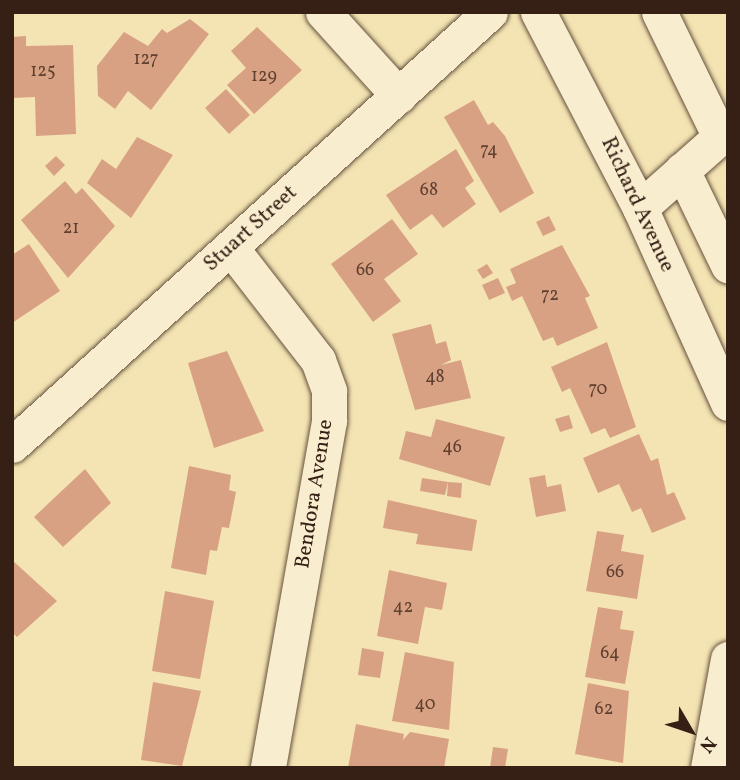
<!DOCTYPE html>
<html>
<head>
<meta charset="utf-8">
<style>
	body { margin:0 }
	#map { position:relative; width:740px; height:780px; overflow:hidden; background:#f4e4b3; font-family:Vollkorn,serif }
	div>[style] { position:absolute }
	.building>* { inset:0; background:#d9a183 }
	.roads { filter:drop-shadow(0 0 2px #66513d) drop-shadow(0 0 2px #66513d) }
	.minor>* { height:35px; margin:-17.5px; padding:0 17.5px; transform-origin:17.5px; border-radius:17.5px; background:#f8edce }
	span { translate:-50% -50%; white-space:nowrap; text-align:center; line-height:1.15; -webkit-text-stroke:5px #f8edce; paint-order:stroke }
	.number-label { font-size:18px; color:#5f4031 }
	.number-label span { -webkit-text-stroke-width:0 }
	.street-label { font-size:21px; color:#362016 }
	.frame { position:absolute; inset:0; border:14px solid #362016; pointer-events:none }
	.north { position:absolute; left:656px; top:696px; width:70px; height:70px; -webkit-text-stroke:5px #f8edce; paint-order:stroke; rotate:129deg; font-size:19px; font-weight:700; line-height:28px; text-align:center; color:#362016 }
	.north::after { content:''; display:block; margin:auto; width:24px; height:32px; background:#362016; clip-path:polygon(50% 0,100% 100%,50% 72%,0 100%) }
</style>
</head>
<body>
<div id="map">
	<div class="building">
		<div style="clip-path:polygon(190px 19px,209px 34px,151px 110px,128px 91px,115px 109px,98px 96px,97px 66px,124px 32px,148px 46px,162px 29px,167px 33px)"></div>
		<div style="clip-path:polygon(257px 27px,302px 70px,254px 114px,227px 85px,246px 68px,231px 51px)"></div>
		<div style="clip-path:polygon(26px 36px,26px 46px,73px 45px,76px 134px,36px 136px,35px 97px,12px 98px,12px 37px)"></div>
		<div style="clip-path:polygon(226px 89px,250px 115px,229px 134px,205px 108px)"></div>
		<div style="clip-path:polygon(474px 100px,488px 125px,493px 122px,505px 136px,534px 193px,500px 213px,444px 117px)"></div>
		<div style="clip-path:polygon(137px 137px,173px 155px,131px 218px,87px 183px,102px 159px,116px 169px)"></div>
		<div style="clip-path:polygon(456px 149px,474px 181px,465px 188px,476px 204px,443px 228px,432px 214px,410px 230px,386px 195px)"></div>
		<div style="clip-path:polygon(56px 156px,65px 165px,54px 176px,45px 166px)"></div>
		<div style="clip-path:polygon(65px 181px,76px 194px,82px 188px,115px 226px,68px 278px,21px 220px)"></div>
		<div style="clip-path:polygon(549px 216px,556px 230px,543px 236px,536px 222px)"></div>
		<div style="clip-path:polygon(392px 219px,418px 254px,384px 279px,401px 301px,373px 322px,331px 264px)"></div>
		<div style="clip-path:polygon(29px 244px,60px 291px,12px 323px,12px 255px)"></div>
		<div style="clip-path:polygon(562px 245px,590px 296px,585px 298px,598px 328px,557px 346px,553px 337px,543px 341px,522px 296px,512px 301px,506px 287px,516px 283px,510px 269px)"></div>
		<div style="clip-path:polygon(487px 264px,493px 273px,483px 279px,477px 270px)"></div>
		<div style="clip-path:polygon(498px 278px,505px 293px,489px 300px,482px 285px)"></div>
		<div style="clip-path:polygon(431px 324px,436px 344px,446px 341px,451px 360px,441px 365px,461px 360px,471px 398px,415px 410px,392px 334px)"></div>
		<div style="clip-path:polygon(607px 342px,636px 427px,610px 438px,605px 428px,591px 434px,570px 388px,562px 392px,551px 367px)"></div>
		<div style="clip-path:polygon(227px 351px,264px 431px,214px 448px,188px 363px)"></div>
		<div style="clip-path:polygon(569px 415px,573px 428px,560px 432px,555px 419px)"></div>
		<div style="clip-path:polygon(436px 419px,505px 437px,490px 486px,399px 459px,406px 431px,431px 437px)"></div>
		<div style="clip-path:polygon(639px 434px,651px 461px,658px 458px,667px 495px,674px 492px,686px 519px,652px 533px,641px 508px,632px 512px,619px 484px,598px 493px,583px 458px)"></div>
		<div style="clip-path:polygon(189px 466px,231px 475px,229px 490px,236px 492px,229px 528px,222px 527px,217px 551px,210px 550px,206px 575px,171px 568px)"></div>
		<div style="clip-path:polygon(85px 469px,111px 503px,63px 547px,34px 517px)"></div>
		<div style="clip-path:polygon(545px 475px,547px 487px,561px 484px,566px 511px,536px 517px,529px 478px)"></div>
		<div style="clip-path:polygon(422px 478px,448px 482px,445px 495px,420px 491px)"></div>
		<div style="clip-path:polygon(448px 482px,462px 483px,461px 498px,447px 496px)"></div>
		<div style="clip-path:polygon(388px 500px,477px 520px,472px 551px,416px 544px,418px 534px,383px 528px)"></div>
		<div style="clip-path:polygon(597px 531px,624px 535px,621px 551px,644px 555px,637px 599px,586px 591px)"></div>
		<div style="clip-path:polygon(12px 560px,57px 601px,17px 637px,12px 632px)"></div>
		<div style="clip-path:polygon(389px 570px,447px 583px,442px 610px,425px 607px,418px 644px,377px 636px)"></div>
		<div style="clip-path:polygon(165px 591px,214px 601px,200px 679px,152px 671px)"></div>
		<div style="clip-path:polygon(598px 607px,623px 611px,620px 629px,634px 631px,625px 684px,585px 677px)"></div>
		<div style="clip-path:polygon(362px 648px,384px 652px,380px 678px,358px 675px)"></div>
		<div style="clip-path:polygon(405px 652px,454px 662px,449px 730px,392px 721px)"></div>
		<div style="clip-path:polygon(153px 682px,201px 691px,182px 766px,141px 760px)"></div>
		<div style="clip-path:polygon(588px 683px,629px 691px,623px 763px,575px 754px)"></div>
		<div style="clip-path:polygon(356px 724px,404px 734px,403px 740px,410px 732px,449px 739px,444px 768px,348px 768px)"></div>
		<div style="clip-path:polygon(493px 747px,508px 749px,505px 768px,490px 768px)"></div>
	</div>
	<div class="roads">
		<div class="minor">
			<div style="left:323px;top:12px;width:113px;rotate:47.9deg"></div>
			<div style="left:538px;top:12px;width:221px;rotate:62.5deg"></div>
			<div style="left:640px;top:208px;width:214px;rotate:65.7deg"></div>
			<div style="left:659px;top:12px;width:139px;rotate:64deg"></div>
			<div style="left:682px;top:170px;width:106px;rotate:64.2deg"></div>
			<div style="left:640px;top:208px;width:118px;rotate:-41.6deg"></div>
			<div style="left:231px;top:248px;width:142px;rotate:52.2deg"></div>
			<div style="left:318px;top:360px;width:33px;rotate:70deg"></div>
			<div style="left:329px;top:391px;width:30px;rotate:90deg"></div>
			<div style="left:329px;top:421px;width:352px;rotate:100deg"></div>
			<div style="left:12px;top:445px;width:645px;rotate:-42.17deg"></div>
			<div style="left:708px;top:768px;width:111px;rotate:-79.6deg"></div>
		</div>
	</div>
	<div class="number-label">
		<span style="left:146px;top:60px">127</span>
		<span style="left:43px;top:72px">125</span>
		<span style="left:264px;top:77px">129</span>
		<span style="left:489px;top:151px">74</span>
		<span style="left:429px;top:191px">68</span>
		<span style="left:71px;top:229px">21</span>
		<span style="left:365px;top:271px">66</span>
		<span style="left:550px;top:296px">72</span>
		<span style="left:435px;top:378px">48</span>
		<span style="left:598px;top:390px">70</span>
		<span style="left:452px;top:448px">46</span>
		<span style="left:615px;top:573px">66</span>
		<span style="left:403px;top:608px">42</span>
		<span style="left:610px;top:654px">64</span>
		<span style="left:425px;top:705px">40</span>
		<span style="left:604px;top:710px">62</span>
	</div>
	<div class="street-label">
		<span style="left:637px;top:205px;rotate:65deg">Richard Avenue</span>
		<span style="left:251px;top:229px;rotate:-42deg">Stuart Street</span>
		<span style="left:315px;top:494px;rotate:-81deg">Bendora Avenue</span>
	</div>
	<div class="frame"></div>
	<div class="north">N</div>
</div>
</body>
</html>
